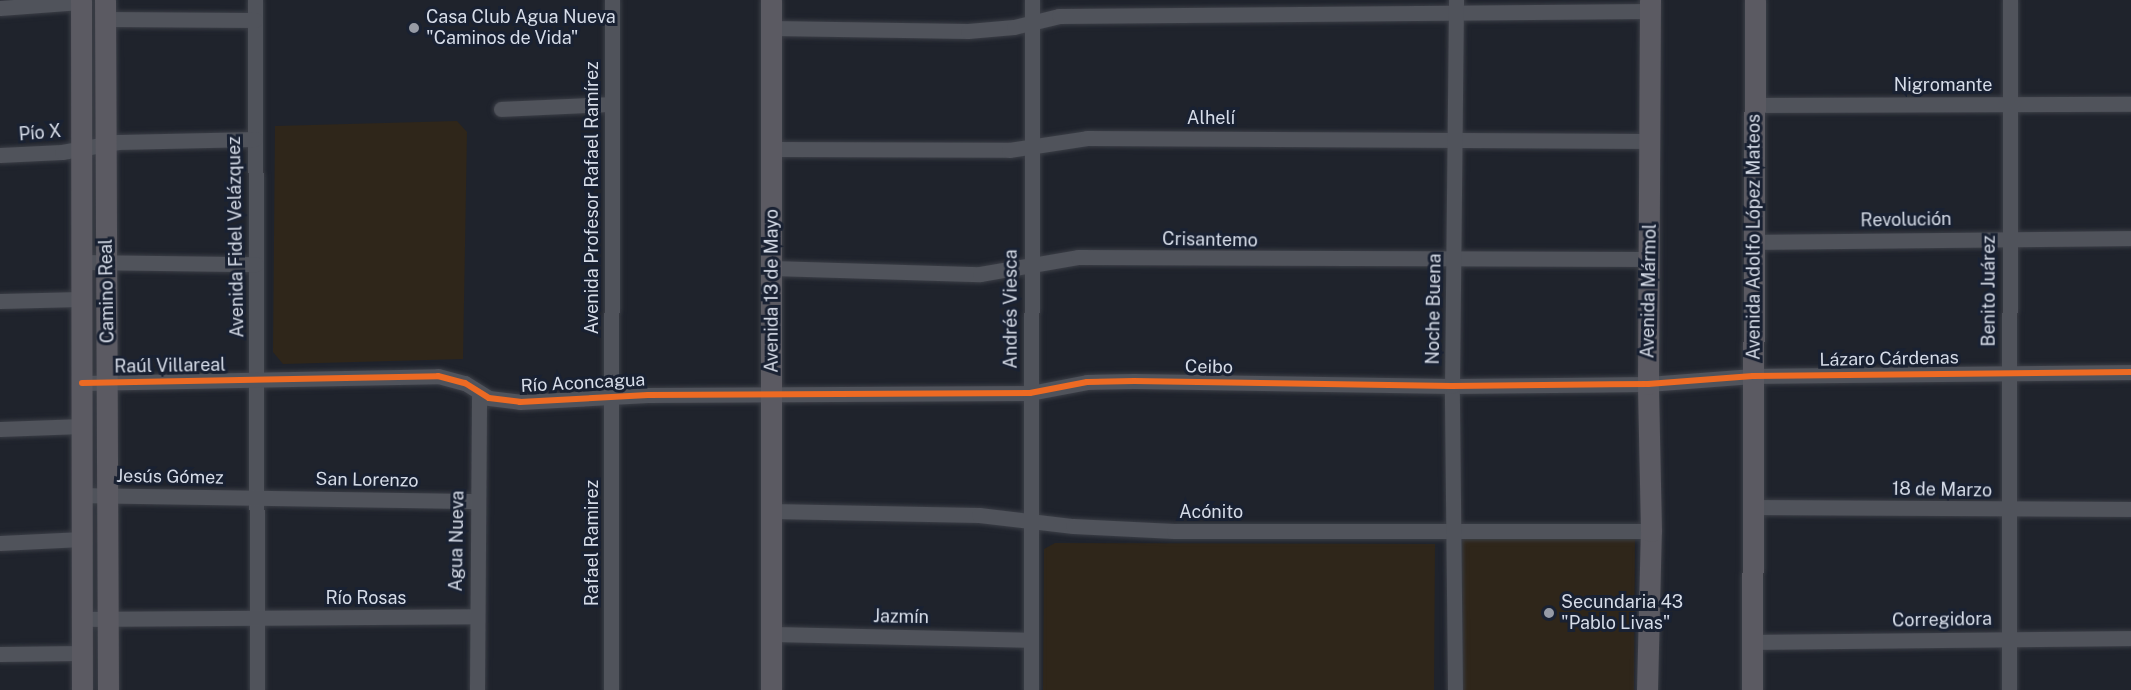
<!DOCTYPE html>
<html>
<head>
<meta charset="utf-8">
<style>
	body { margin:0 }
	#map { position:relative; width:2131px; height:690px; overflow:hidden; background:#1f232c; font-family:"Public Sans",sans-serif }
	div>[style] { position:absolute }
	.education>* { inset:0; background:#2f261a }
	.roads { filter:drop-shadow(0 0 2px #3b3e46) drop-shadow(0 0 2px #3b3e46) }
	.street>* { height:15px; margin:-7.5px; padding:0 7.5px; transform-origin:7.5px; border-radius:7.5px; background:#50535b }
	.secondary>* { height:21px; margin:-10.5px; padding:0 10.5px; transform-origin:10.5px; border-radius:10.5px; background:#5b5a62 }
	.cycleway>* { height:6px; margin:-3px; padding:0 3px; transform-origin:3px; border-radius:3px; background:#ed6a23 }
	.dots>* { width:16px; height:16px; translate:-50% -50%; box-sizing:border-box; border:3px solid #192132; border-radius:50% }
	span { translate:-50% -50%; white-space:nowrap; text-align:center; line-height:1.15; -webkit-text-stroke:6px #192132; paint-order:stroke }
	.poi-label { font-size:18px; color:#d6dce8 }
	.left { translate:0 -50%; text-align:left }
	.street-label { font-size:18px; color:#d6dce8 }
</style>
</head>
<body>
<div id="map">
	<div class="education">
		<div style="clip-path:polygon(457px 121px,467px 132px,463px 359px,283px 364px,273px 352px,275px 126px)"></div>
		<div style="clip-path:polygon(1635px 534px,1634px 690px,1463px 690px,1462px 536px)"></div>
		<div style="clip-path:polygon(1055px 543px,1435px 544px,1434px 690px,1043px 690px,1044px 549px)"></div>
	</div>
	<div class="roads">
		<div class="street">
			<div style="left:255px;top:0;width:690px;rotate:89.83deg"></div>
			<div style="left:0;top:8px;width:81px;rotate:-4.2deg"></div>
			<div style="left:105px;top:19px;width:150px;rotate:0.4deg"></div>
			<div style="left:771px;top:28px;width:197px;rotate:0.9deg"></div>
			<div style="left:968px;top:31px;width:46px;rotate:-5deg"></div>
			<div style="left:1014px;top:27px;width:46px;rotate:-13.7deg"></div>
			<div style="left:1059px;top:16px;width:591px;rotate:-0.48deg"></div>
			<div style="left:1755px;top:105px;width:376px;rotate:-0.2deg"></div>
			<div style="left:501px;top:109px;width:111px;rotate:-2.6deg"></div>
			<div style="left:772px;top:149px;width:237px;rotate:0.2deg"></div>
			<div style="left:1009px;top:150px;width:79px;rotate:-8.7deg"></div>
			<div style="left:1087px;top:138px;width:564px;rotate:0.3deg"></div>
			<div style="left:0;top:155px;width:62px;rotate:-2.8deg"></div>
			<div style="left:62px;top:152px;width:57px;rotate:-10.1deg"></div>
			<div style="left:118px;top:142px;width:137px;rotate:-1.3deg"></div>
			<div style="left:1753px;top:242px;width:378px;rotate:-0.6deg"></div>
			<div style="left:81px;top:262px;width:175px;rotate:0.7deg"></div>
			<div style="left:772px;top:268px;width:208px;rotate:1.7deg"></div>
			<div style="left:980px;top:274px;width:99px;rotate:-9.8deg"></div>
			<div style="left:1078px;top:257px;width:572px;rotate:0.2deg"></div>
			<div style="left:0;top:301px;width:81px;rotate:-1.4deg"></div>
			<div style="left:82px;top:383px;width:356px;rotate:-1.1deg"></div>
			<div style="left:438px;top:376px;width:28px;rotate:15deg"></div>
			<div style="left:465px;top:383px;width:28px;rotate:32deg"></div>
			<div style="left:489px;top:398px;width:31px;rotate:7deg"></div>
			<div style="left:520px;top:402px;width:128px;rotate:-3.1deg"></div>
			<div style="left:648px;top:395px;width:382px;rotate:-0.3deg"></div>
			<div style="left:1030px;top:393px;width:58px;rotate:-10.9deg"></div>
			<div style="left:1087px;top:382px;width:47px;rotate:-1.2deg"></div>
			<div style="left:1134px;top:381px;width:318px;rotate:0.9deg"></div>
			<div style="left:1452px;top:386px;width:196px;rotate:-0.6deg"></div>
			<div style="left:1648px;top:384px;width:105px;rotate:-4.4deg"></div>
			<div style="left:1753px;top:376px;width:378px;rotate:-0.6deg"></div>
			<div style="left:0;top:429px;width:82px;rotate:-2.1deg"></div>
			<div style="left:82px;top:495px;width:395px;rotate:0.9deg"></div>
			<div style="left:1753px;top:507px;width:378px;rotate:0.3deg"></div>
			<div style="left:771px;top:511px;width:208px;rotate:1.1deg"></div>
			<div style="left:979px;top:515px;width:95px;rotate:6.7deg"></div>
			<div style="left:1073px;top:526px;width:101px;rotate:2.8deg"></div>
			<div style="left:1174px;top:531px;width:477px"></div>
			<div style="left:0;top:543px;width:82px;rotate:-2.8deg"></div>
			<div style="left:82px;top:619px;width:393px;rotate:-0.4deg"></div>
			<div style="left:770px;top:634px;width:261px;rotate:1.3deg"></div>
			<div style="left:1753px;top:642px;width:378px;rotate:-0.6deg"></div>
			<div style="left:0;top:654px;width:82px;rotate:-0.7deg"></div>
			<div style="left:477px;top:690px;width:297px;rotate:-89.6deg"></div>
			<div style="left:611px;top:690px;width:690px;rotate:-89.92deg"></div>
			<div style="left:1031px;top:690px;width:690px;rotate:-89.92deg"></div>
			<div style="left:1455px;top:690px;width:304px;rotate:-90.6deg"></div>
			<div style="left:1452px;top:386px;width:386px;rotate:-89.4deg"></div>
			<div style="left:2009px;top:690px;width:690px;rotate:-89.92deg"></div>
		</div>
		<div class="secondary">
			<div style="left:81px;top:0;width:690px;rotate:89.92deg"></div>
			<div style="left:105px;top:0;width:690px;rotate:89.75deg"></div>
			<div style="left:771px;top:690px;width:690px;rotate:-90deg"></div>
			<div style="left:1647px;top:690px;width:159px;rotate:-88.6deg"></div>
			<div style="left:1651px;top:531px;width:147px;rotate:-91.2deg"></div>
			<div style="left:1648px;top:384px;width:384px;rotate:-89.7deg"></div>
			<div style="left:1752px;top:690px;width:690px;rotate:-89.75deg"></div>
		</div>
	</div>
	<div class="cycleway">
		<div style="left:82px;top:383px;width:356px;rotate:-1.1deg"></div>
		<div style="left:438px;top:376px;width:28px;rotate:15deg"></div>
		<div style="left:465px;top:383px;width:28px;rotate:32deg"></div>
		<div style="left:489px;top:398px;width:31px;rotate:7deg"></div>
		<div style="left:520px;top:402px;width:128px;rotate:-3.1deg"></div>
		<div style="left:648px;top:395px;width:382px;rotate:-0.3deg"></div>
		<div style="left:1030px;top:393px;width:58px;rotate:-10.9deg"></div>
		<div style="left:1087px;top:382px;width:47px;rotate:-1.2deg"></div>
		<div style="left:1134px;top:381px;width:318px;rotate:0.9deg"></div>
		<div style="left:1452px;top:386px;width:196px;rotate:-0.6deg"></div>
		<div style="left:1648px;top:384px;width:105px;rotate:-4.4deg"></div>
		<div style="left:1753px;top:376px;width:378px;rotate:-0.6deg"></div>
	</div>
	<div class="dots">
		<div style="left:414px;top:28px;background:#969ba6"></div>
		<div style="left:1549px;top:613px;background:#969ba6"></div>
	</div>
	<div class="poi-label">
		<span class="left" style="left:426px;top:28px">Casa Club Agua Nueva<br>"Caminos de Vida"</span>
		<span class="left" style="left:1561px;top:613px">Secundaria 43<br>"Pablo Livas"</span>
	</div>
	<div class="street-label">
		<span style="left:1943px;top:85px">Nigromante</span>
		<span style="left:1211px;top:118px">Alhelí</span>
		<span style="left:40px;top:133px;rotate:-5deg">Pío X</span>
		<span style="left:592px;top:198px;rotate:-90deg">Avenida Profesor Rafael Ramírez</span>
		<span style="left:1906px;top:220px;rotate:-1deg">Revolución</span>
		<span style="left:236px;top:237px;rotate:-91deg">Avenida Fidel Velázquez</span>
		<span style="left:1754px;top:237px;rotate:-90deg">Avenida Adolfo López Mateos</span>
		<span style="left:1210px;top:240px;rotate:1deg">Crisantemo</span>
		<span style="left:107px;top:291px;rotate:-91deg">Camino Real</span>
		<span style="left:772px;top:291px;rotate:-90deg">Avenida 13 de Mayo</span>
		<span style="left:1649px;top:291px;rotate:-89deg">Avenida Mármol</span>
		<span style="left:1989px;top:291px;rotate:-90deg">Benito Juárez</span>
		<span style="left:1011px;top:309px;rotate:-90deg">Andrés Viesca</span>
		<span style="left:1434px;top:309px;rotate:-89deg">Noche Buena</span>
		<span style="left:1889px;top:359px;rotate:-1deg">Lázaro Cárdenas</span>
		<span style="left:170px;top:366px;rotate:-1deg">Raúl Villareal</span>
		<span style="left:1209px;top:367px;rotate:1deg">Ceibo</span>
		<span style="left:583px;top:383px;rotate:-3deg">Río Aconcagua</span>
		<span style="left:170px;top:477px;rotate:1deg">Jesús Gómez</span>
		<span style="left:367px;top:480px;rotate:1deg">San Lorenzo</span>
		<span style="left:1942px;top:490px;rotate:1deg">18 de Marzo</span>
		<span style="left:1211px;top:512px">Acónito</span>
		<span style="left:457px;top:541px;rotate:-89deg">Agua Nueva</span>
		<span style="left:592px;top:543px;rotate:-90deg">Rafael Ramirez</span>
		<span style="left:366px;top:598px">Río Rosas</span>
		<span style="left:901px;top:617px;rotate:1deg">Jazmín</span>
		<span style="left:1942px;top:620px;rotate:-1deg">Corregidora</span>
	</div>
</div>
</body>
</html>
